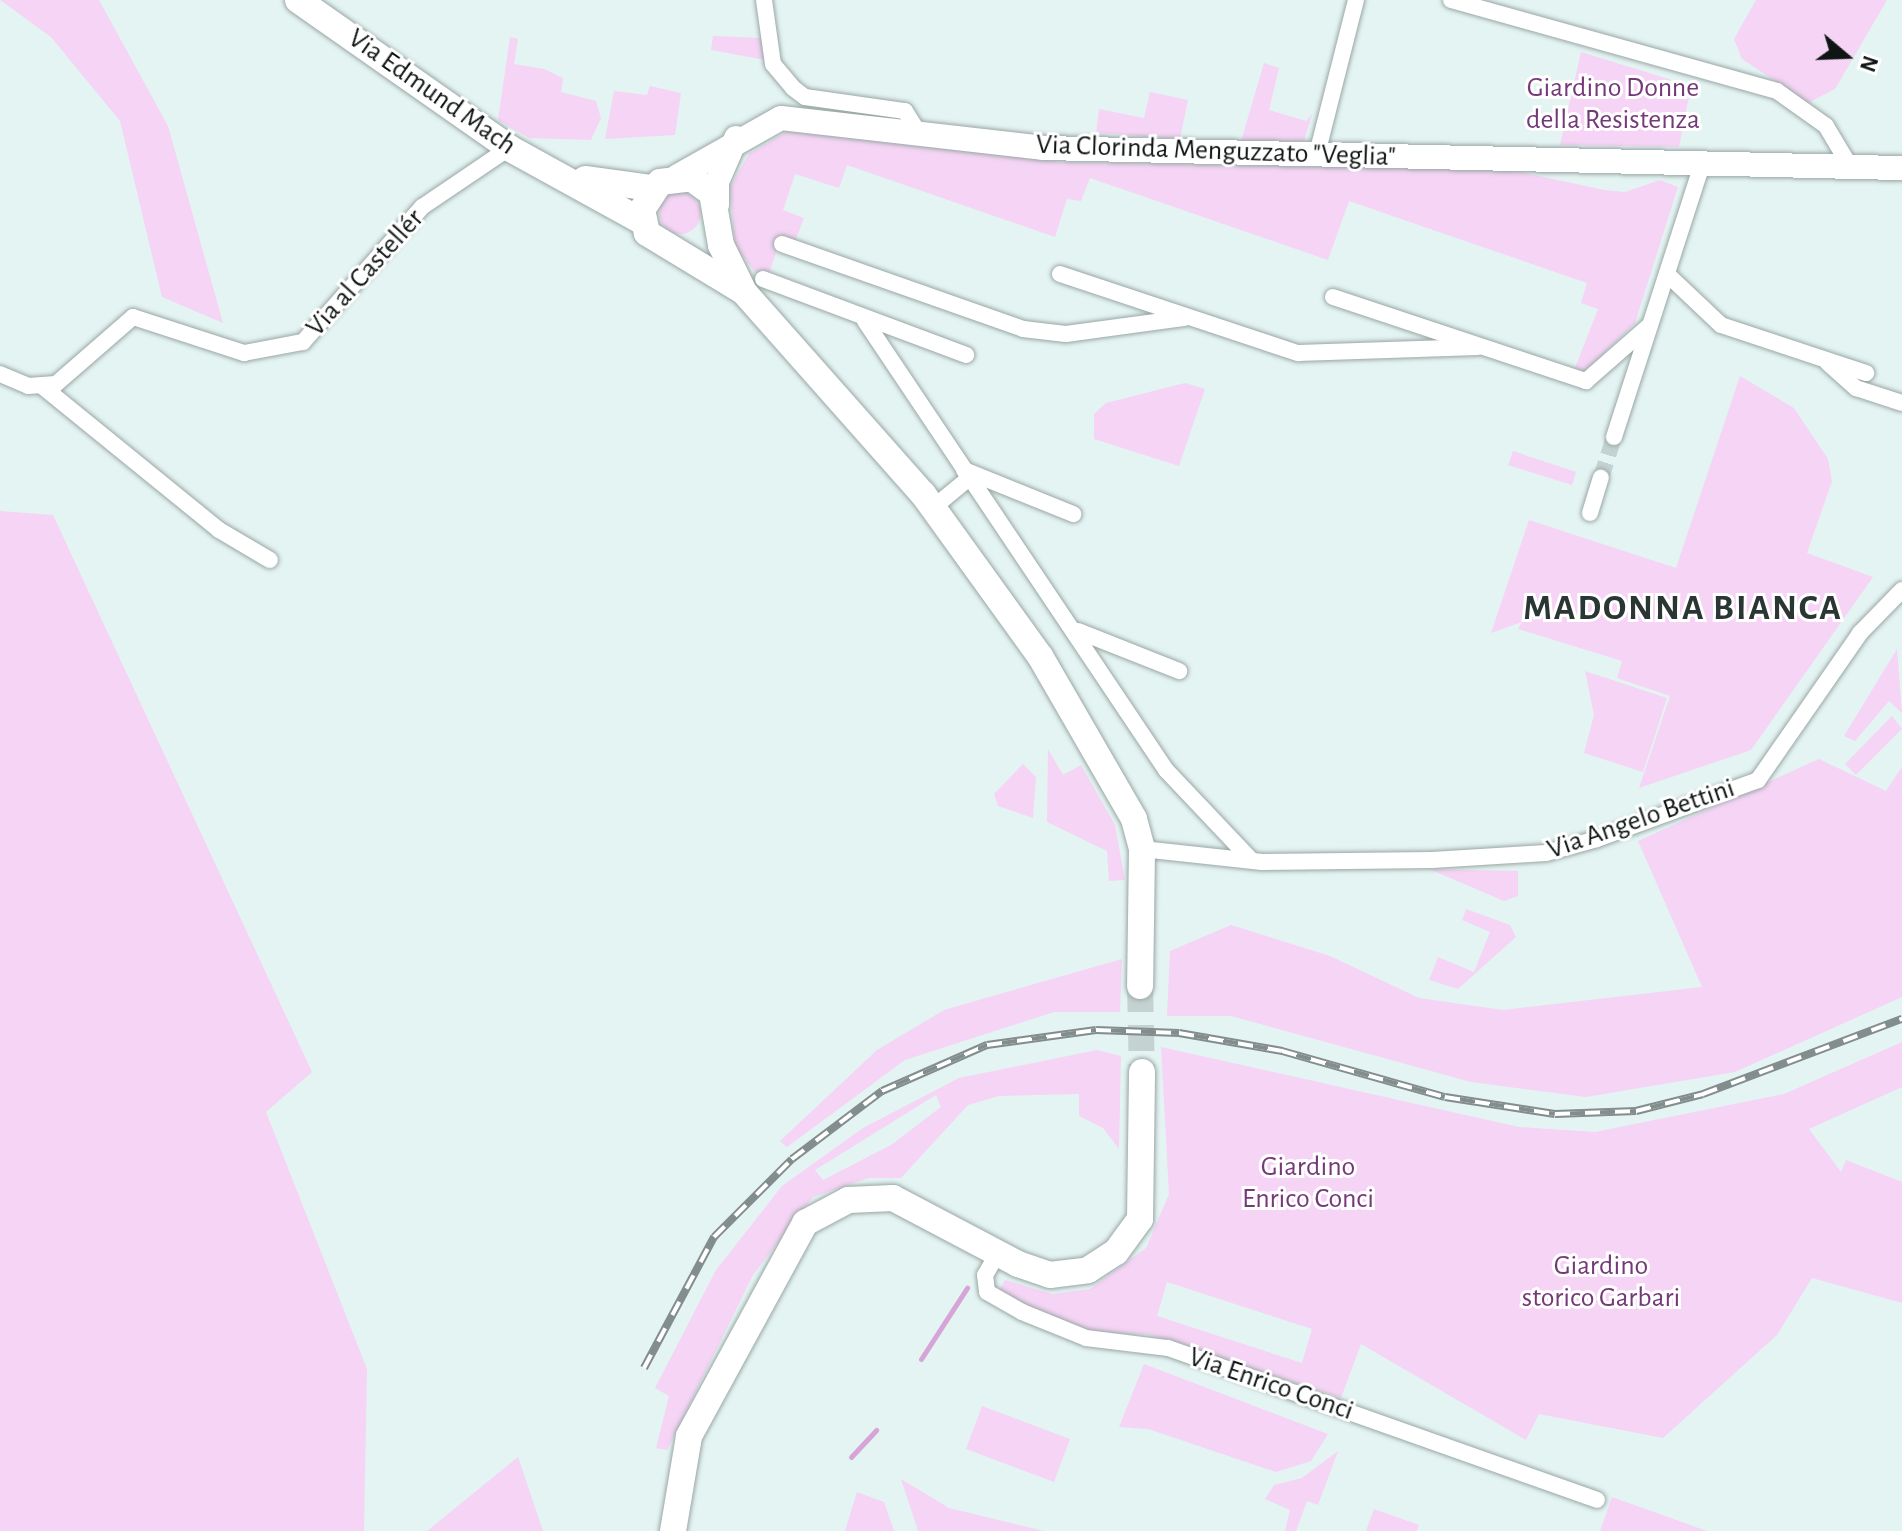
<!DOCTYPE html>
<html>
<head>
<meta charset="utf-8">
<style>
	body { margin:0 }
	#map { position:relative; width:1902px; height:1531px; overflow:hidden; background:#e4f4f2; font-family:"Alegreya Sans",sans-serif }
	div>[style] { position:absolute }
	.green>* { inset:0; background:#f5d4f5 }
	.round { border-radius:50% }
	.stream>* { height:5px; margin:-2.5px; padding:0 2.5px; transform-origin:2.5px; border-radius:2.5px; background:#d7a4d8 }
	.street-tunnel>* { height:16px; margin-top:-8px; transform-origin:0; background:repeating-linear-gradient(90deg,#c4d3d1 0 16px,transparent 0 24px) }
	.primary-tunnel>* { height:26px; margin-top:-13px; transform-origin:0; background:repeating-linear-gradient(90deg,#c4d3d1 0 26px,transparent 0 39px) }
	.roads { filter:drop-shadow(0 0 2px #99a7a5) drop-shadow(0 0 2px #99a7a5) }
	.street>* { height:16px; margin:-8px; padding:0 8px; transform-origin:8px; border-radius:8px; background:#fff }
	.secondary>* { height:24px; margin:-12px; padding:0 12px; transform-origin:12px; border-radius:12px; background:#fff }
	.primary>* { height:26px; margin:-13px; padding:0 13px; transform-origin:13px; border-radius:13px; background:#fff }
	.rail>* { height:8px; margin-top:-4px; transform-origin:0; background:repeating-linear-gradient(90deg,#fff 0 15px,#828d8c 0 30px); box-sizing:border-box; border-block:2px solid #828d8c }
	span { translate:-50% -50%; white-space:nowrap; text-align:center; line-height:1.15; -webkit-text-stroke:6px #fff; paint-order:stroke }
	.park-label { font-size:28px; color:#753978 }
	.street-label { font-size:28px; color:#0f1514 }
	.district-label { font-size:36px; color:#2a3634; font-weight:700; letter-spacing:2px }
	.north { position:absolute; left:1806px; top:16px; width:80px; height:80px; -webkit-text-stroke:6px #fff; paint-order:stroke; rotate:109deg; font-size:22px; font-weight:700; line-height:32px; text-align:center; color:#0f1514 }
	.north::after { content:''; display:block; margin:auto; width:28px; height:36px; background:#0f1514; clip-path:polygon(50% 0,100% 100%,50% 72%,0 100%) }
</style>
</head>
<body>
<div id="map">
	<div class="green">
		<div style="clip-path:polygon(0 0,99px 0,168px 126px,223px 323px,162px 297px,120px 121px,51px 37px)"></div>
		<div style="clip-path:polygon(1756px 0,1887px 0,1835px 89px,1808px 103px,1742px 59px,1734px 39px)"></div>
		<div style="clip-path:polygon(713px 36px,762px 38px,765px 60px,711px 50px)"></div>
		<div style="clip-path:polygon(510px 37px,518px 39px,514px 64px,544px 69px,563px 78px,561px 92px,596px 101px,601px 118px,591px 140px,529px 138px,498px 120px)"></div>
		<div style="clip-path:polygon(1581px 52px,1691px 86px,1679px 147px,1560px 145px)"></div>
		<div style="clip-path:polygon(1264px 63px,1279px 68px,1269px 110px,1306px 121px,1312px 114px,1304px 141px,1241px 141px)"></div>
		<div style="clip-path:polygon(650px 86px,681px 93px,675px 135px,605px 139px,614px 91px,647px 95px)"></div>
		<div style="clip-path:polygon(1150px 92px,1188px 100px,1180px 139px,1096px 133px,1099px 109px,1144px 118px)"></div>
		<div style="clip-path:polygon(788px 131px,950px 143px,1059px 162px,1511px 170px,1604px 190px,1625px 192px,1660px 180px,1678px 187px,1635px 323px,1585px 372px,1575px 368px,1598px 309px,1581px 303px,1587px 283px,1349px 201px,1328px 260px,1090px 178px,1081px 201px,1067px 199px,1055px 237px,847px 165px,839px 188px,795px 174px,783px 210px,804px 218px,794px 244px,780px 240px,769px 274px,756px 273px,735px 247px,730px 187px,749px 154px)"></div>
		<div class="round" style="left:659px;top:192px;width:42px;height:42px"></div>
		<div style="clip-path:polygon(1740px 376px,1794px 408px,1828px 459px,1832px 481px,1807px 553px,1873px 577px,1751px 750px,1639px 788px,1670px 696px,1617px 678px,1622px 661px,1518px 629px,1522px 622px,1491px 633px,1529px 520px,1676px 568px)"></div>
		<div style="clip-path:polygon(1185px 383px,1205px 389px,1179px 466px,1094px 439px,1094px 414px,1106px 403px)"></div>
		<div style="clip-path:polygon(1513px 451px,1576px 472px,1572px 485px,1508px 465px)"></div>
		<div style="clip-path:polygon(0 511px,53px 515px,312px 1072px,266px 1112px,367px 1369px,364px 1531px,0 1531px)"></div>
		<div style="clip-path:polygon(1897px 649px,1902px 713px,1889px 701px,1855px 741px,1844px 736px)"></div>
		<div style="clip-path:polygon(1585px 671px,1667px 698px,1643px 772px,1584px 753px,1594px 715px)"></div>
		<div style="clip-path:polygon(1892px 716px,1902px 729px,1856px 775px,1845px 764px)"></div>
		<div style="clip-path:polygon(1048px 749px,1063px 775px,1081px 765px,1115px 825px,1125px 880px,1109px 881px,1107px 851px,1047px 822px)"></div>
		<div style="clip-path:polygon(1819px 759px,1886px 791px,1902px 767px,1902px 997px,1735px 1072px,1586px 1097px,1471px 1082px,1231px 1016px,1167px 1016px,1170px 951px,1231px 925px,1330px 956px,1419px 998px,1503px 1010px,1702px 987px,1638px 841px)"></div>
		<div style="clip-path:polygon(1023px 764px,1036px 777px,1033px 818px,998px 806px,994px 794px)"></div>
		<div style="clip-path:polygon(1429px 869px,1518px 871px,1518px 896px,1504px 901px)"></div>
		<div style="clip-path:polygon(1466px 909px,1510px 925px,1516px 937px,1458px 989px,1429px 980px,1438px 957px,1474px 972px,1490px 932px,1462px 920px)"></div>
		<div style="clip-path:polygon(1122px 959px,1120px 1012px,1054px 1012px,905px 1060px,787px 1147px,780px 1141px,877px 1050px,944px 1010px)"></div>
		<div style="clip-path:polygon(evenodd,1902px 1042px,1902px 1087px,1809px 1129px,1841px 1172px,1846px 1160px,1902px 1182px,1902px 1303px,1812px 1278px,1777px 1335px,1663px 1438px,1539px 1414px,1526px 1440px,1361px 1344px,1341px 1398px,1147px 1334px,1094px 1333px,998px 1293px,1005px 1280px,1052px 1294px,1090px 1289px,1146px 1248px,1169px 1194px,1161px 1047px,1519px 1127px,1595px 1132px,1784px 1094px,1902px 1042px,1167px 1282px,1312px 1329px,1302px 1363px,1157px 1316px,1167px 1282px)"></div>
		<div style="clip-path:polygon(evenodd,1097px 1050px,1121px 1056px,1119px 1149px,1103px 1128px,1079px 1116px,1079px 1094px,999px 1096px,968px 1105px,901px 1178px,869px 1178px,813px 1197px,753px 1275px,667px 1450px,656px 1448px,669px 1396px,655px 1388px,716px 1270px,782px 1186px,863px 1128px,959px 1078px,1097px 1050px,936px 1095px,941px 1107px,891px 1145px,823px 1180px,815px 1170px,936px 1095px)"></div>
		<div style="clip-path:polygon(1144px 1364px,1328px 1434px,1311px 1461px,1276px 1472px,1148px 1429px,1119px 1427px)"></div>
		<div style="clip-path:polygon(982px 1406px,1070px 1439px,1054px 1482px,966px 1449px)"></div>
		<div style="clip-path:polygon(1338px 1451px,1318px 1505px,1307px 1501px,1296px 1531px,1285px 1531px,1290px 1510px,1265px 1499px,1274px 1485px,1302px 1478px)"></div>
		<div style="clip-path:polygon(518px 1457px,543px 1531px,427px 1531px)"></div>
		<div style="clip-path:polygon(901px 1479px,949px 1508px,1044px 1531px,918px 1531px)"></div>
		<div style="clip-path:polygon(857px 1492px,884px 1502px,894px 1531px,845px 1531px)"></div>
		<div style="clip-path:polygon(1612px 1497px,1707px 1531px,1600px 1531px)"></div>
		<div style="clip-path:polygon(1374px 1509px,1419px 1525px,1417px 1531px,1366px 1531px)"></div>
	</div>
	<div class="stream">
		<div style="left:921px;top:1359px;width:85px;rotate:-57.1deg"></div>
		<div style="left:851px;top:1457px;width:37px;rotate:-47deg"></div>
	</div>
	<div class="street-tunnel">
		<div style="left:1601px;top:478px;width:43px;rotate:-72.4deg"></div>
	</div>
	<div class="primary-tunnel">
		<div style="left:1140px;top:986px;width:86px;rotate:88.7deg"></div>
	</div>
	<div class="roads">
		<div class="street">
			<div style="left:764px;top:0;width:65px;rotate:82deg"></div>
			<div style="left:773px;top:64px;width:31px;rotate:50deg"></div>
			<div style="left:793px;top:88px;width:15px;rotate:37deg"></div>
			<div style="left:805px;top:97px;width:101px;rotate:8deg"></div>
			<div style="left:905px;top:111px;width:28px;rotate:58deg"></div>
			<div style="left:1451px;top:0;width:338px;rotate:15.6deg"></div>
			<div style="left:1777px;top:91px;width:60px;rotate:35.5deg"></div>
			<div style="left:1826px;top:126px;width:49px;rotate:59.2deg"></div>
			<div style="left:1317px;top:154px;width:159px;rotate:-75.8deg"></div>
			<div style="left:782px;top:244px;width:256px;rotate:19.4deg"></div>
			<div style="left:1023px;top:329px;width:43px;rotate:6.6deg"></div>
			<div style="left:1066px;top:334px;width:120px;rotate:-7.7deg"></div>
			<div style="left:1060px;top:274px;width:251px;rotate:18.4deg"></div>
			<div style="left:1298px;top:353px;width:180px;rotate:-1.9deg"></div>
			<div style="left:1667px;top:274px;width:74px;rotate:43.4deg"></div>
			<div style="left:1721px;top:325px;width:153px;rotate:18.3deg"></div>
			<div style="left:763px;top:279px;width:217px;rotate:20.5deg"></div>
			<div style="left:1333px;top:297px;width:267px;rotate:18.4deg"></div>
			<div style="left:1586px;top:381px;width:85px;rotate:-41.2deg"></div>
			<div style="left:865px;top:321px;width:541px;rotate:56.16deg"></div>
			<div style="left:1166px;top:770px;width:125px;rotate:46.6deg"></div>
			<div style="left:1828px;top:363px;width:38px;rotate:42deg"></div>
			<div style="left:1856px;top:388px;width:48px;rotate:18.1deg"></div>
			<div style="left:0;top:374px;width:30px;rotate:23deg"></div>
			<div style="left:28px;top:386px;width:28px;rotate:-4deg"></div>
			<div style="left:56px;top:384px;width:102px;rotate:-41deg"></div>
			<div style="left:133px;top:317px;width:117px;rotate:18deg"></div>
			<div style="left:244px;top:353px;width:60px;rotate:-10.6deg"></div>
			<div style="left:303px;top:342px;width:180px;rotate:-48.6deg"></div>
			<div style="left:422px;top:207px;width:105px;rotate:-34.1deg"></div>
			<div style="left:42px;top:386px;width:228px;rotate:39.1deg"></div>
			<div style="left:219px;top:530px;width:59px;rotate:30.5deg"></div>
			<div style="left:1614px;top:437px;width:286px;rotate:-72.1deg"></div>
			<div style="left:964px;top:470px;width:118px;rotate:22deg"></div>
			<div style="left:934px;top:507px;width:45px;rotate:-39.6deg"></div>
			<div style="left:1590px;top:513px;width:37px;rotate:-73deg"></div>
			<div style="left:1078px;top:631px;width:109px;rotate:21.6deg"></div>
			<div style="left:1142px;top:849px;width:121px;rotate:6.2deg"></div>
			<div style="left:1262px;top:862px;width:170px;rotate:-0.7deg"></div>
			<div style="left:1432px;top:860px;width:114px;rotate:-3.5deg"></div>
			<div style="left:1546px;top:853px;width:53px;rotate:-15.4deg"></div>
			<div style="left:1597px;top:839px;width:171px;rotate:-20.1deg"></div>
			<div style="left:1758px;top:780px;width:179px;rotate:-55.2deg"></div>
			<div style="left:1860px;top:633px;width:60px;rotate:-45.7deg"></div>
			<div style="left:999px;top:1251px;width:28px;rotate:120deg"></div>
			<div style="left:985px;top:1275px;width:17px;rotate:83deg"></div>
			<div style="left:987px;top:1292px;width:40px;rotate:29.7deg"></div>
			<div style="left:1022px;top:1312px;width:69px;rotate:22.1deg"></div>
			<div style="left:1086px;top:1338px;width:83px;rotate:7deg"></div>
			<div style="left:1168px;top:1348px;width:455px;rotate:19.5deg"></div>
		</div>
		<div class="secondary">
			<div style="left:678px;top:176px;width:118px;rotate:-29.4deg"></div>
			<div style="left:781px;top:118px;width:265px;rotate:6.5deg"></div>
			<div style="left:1044px;top:148px;width:858px;rotate:1.34deg"></div>
			<div style="left:717px;top:205px;width:23px;rotate:-90deg"></div>
			<div style="left:717px;top:182px;width:48px;rotate:-66.6deg"></div>
		</div>
		<div class="primary">
			<div style="left:298px;top:0;width:258px;rotate:35deg"></div>
			<div style="left:509px;top:148px;width:153px;rotate:28.9deg"></div>
			<div style="left:585px;top:179px;width:68px;rotate:7.7deg"></div>
			<div style="left:744px;top:292px;width:114px;rotate:-148.7deg"></div>
			<div style="left:647px;top:233px;width:24px;rotate:-102deg"></div>
			<div style="left:642px;top:210px;width:33px;rotate:-57deg"></div>
			<div style="left:660px;top:182px;width:31px;rotate:-7deg"></div>
			<div style="left:691px;top:178px;width:26px;rotate:36deg"></div>
			<div style="left:712px;top:193px;width:53px;rotate:80.2deg"></div>
			<div style="left:721px;top:245px;width:52px;rotate:63.9deg"></div>
			<div style="left:744px;top:292px;width:270px;rotate:48.5deg"></div>
			<div style="left:923px;top:494px;width:200px;rotate:54.2deg"></div>
			<div style="left:1040px;top:656px;width:188px;rotate:60deg"></div>
			<div style="left:1134px;top:819px;width:31px;rotate:75deg"></div>
			<div style="left:1142px;top:849px;width:137px;rotate:90.8deg"></div>
			<div style="left:673px;top:1531px;width:96px;rotate:-80.4deg"></div>
			<div style="left:689px;top:1436px;width:243px;rotate:-61.4deg"></div>
			<div style="left:805px;top:1223px;width:49px;rotate:-28.1deg"></div>
			<div style="left:848px;top:1200px;width:45px;rotate:-2.5deg"></div>
			<div style="left:893px;top:1198px;width:141px;rotate:27.8deg"></div>
			<div style="left:1018px;top:1264px;width:34px;rotate:19deg"></div>
			<div style="left:1050px;top:1275px;width:38px;rotate:-7deg"></div>
			<div style="left:1088px;top:1270px;width:33px;rotate:-33deg"></div>
			<div style="left:1116px;top:1252px;width:41px;rotate:-54deg"></div>
			<div style="left:1140px;top:1219px;width:147px;rotate:-89.2deg"></div>
		</div>
	</div>
	<div class="rail">
		<div style="left:644px;top:1368px;width:149px;rotate:-61.9deg"></div>
		<div style="left:714px;top:1237px;width:110px;rotate:-45deg"></div>
		<div style="left:792px;top:1159px;width:113px;rotate:-37.1deg"></div>
		<div style="left:882px;top:1091px;width:115px;rotate:-23.7deg"></div>
		<div style="left:987px;top:1045px;width:110px;rotate:-7.8deg"></div>
		<div style="left:1096px;top:1030px;width:83px;rotate:2.1deg"></div>
		<div style="left:1179px;top:1033px;width:105px;rotate:9.9deg"></div>
		<div style="left:1282px;top:1051px;width:169px;rotate:15.8deg"></div>
		<div style="left:1445px;top:1097px;width:111px;rotate:8.8deg"></div>
		<div style="left:1555px;top:1114px;width:81px;rotate:-2.1deg"></div>
		<div style="left:1636px;top:1111px;width:69px;rotate:-14.2deg"></div>
		<div style="left:1703px;top:1094px;width:213px;rotate:-20.7deg"></div>
	</div>
	<div class="park-label">
		<span style="left:1613px;top:104px">Giardino Donne<br>della Resistenza</span>
		<span style="left:1308px;top:1183px">Giardino<br>Enrico Conci</span>
		<span style="left:1601px;top:1282px">Giardino<br>storico Garbari</span>
	</div>
	<div class="street-label">
		<span style="left:432px;top:92px;rotate:35deg">Via Edmund Mach</span>
		<span style="left:1216px;top:151px;rotate:2deg">Via Clorinda Menguzzato "Veglia"</span>
		<span style="left:365px;top:273px;rotate:-48deg">Via al Castellér</span>
		<span style="left:1641px;top:819px;rotate:-19deg">Via Angelo Bettini</span>
		<span style="left:1271px;top:1384px;rotate:19deg">Via Enrico Conci</span>
	</div>
	<div class="district-label">
		<span style="left:1683px;top:609px">MADONNA BIANCA</span>
	</div>
	<div class="north">N</div>
</div>
</body>
</html>
